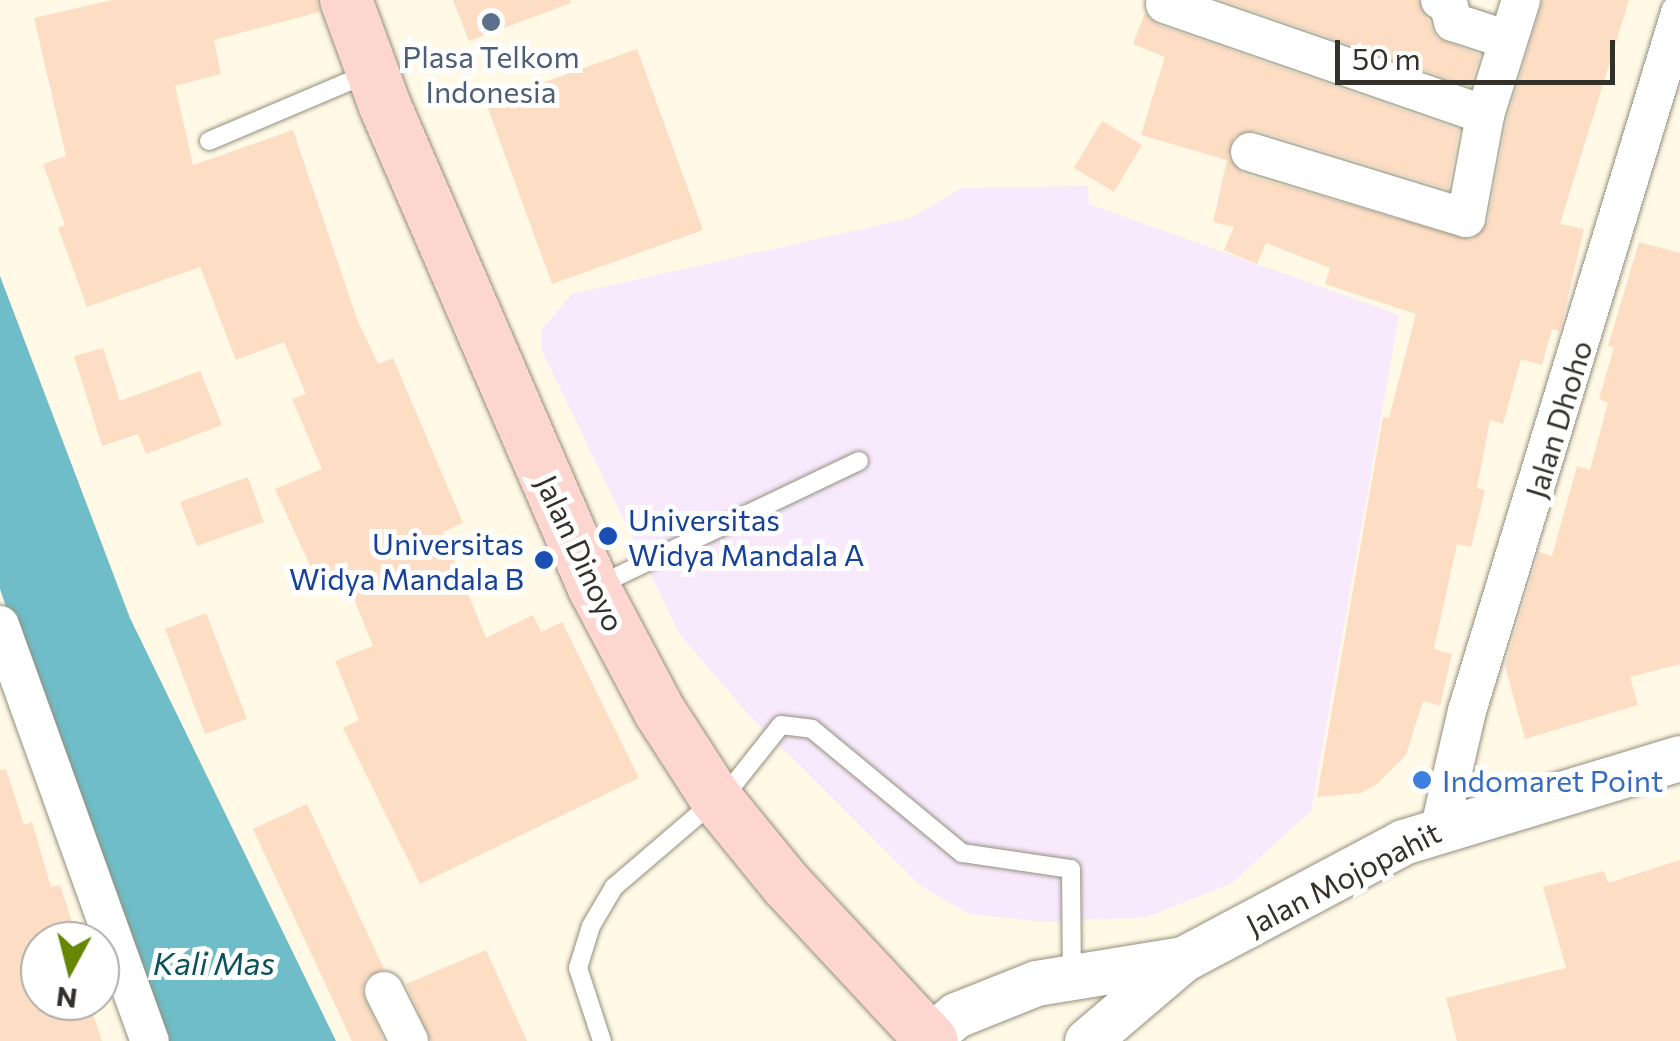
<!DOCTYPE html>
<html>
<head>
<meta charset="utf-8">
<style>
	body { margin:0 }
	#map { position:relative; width:1680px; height:1041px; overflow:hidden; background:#fff9e6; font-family:Commissioner,sans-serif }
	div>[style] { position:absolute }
	.education>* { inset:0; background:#f8e9fd }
	.water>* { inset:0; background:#6fbdc8 }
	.building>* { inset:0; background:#fddec5 }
	.roads { filter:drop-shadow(0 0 2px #948f7d) drop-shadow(0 0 2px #948f7d) }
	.service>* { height:18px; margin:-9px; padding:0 9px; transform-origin:9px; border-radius:9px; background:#fff }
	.minor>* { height:38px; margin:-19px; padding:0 19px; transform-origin:19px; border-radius:19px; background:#fff }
	.tertiary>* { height:45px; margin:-22.5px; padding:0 22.5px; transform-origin:22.5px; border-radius:22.5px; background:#fff }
	.secondary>* { height:52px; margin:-26px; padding:0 26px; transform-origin:26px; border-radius:26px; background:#fdd7cf }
	.dots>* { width:28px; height:28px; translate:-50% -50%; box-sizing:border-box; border:5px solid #fff; border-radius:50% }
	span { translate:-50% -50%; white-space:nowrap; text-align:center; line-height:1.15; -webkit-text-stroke:10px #fff; paint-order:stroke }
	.service-label { font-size:30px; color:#4e5e75 }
	.street-label { font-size:30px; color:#33312a }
	.transit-label { font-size:30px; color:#164399 }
	.left { translate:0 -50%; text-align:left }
	.right { translate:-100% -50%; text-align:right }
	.shop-label { font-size:30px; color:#366cbe }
	.water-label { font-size:32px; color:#0b525b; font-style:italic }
	.north { position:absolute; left:20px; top:921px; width:100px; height:100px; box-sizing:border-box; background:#fff; border:2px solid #adadaa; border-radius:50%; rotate:187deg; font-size:28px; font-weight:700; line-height:40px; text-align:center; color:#33312a }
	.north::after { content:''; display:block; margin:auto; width:35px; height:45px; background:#658704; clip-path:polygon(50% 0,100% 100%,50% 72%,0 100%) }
	.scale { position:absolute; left:1335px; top:40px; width:280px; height:45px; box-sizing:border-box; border:5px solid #33312a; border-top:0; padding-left:12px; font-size:30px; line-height:35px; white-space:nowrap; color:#33312a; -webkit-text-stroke:8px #fff; paint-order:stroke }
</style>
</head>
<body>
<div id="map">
	<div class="education">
		<div style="clip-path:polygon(1088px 186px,1089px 204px,1399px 315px,1311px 811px,1232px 883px,1147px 917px,1044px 922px,969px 914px,921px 886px,747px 713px,680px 635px,542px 351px,542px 329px,572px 294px,911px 218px,961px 188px)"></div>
	</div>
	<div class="water">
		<div style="clip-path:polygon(0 276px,130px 618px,336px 1041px,166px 1041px,79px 827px,0 589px)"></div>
	</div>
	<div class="building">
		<div style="clip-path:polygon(112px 0,317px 0,319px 12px,214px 40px,221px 74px,175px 86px,193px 165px,293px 130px,357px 319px,378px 364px,393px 358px,463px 523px,443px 532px,486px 638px,533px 615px,541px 632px,562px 622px,639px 778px,420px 884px,343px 728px,359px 720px,335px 661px,373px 646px,344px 574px,319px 585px,275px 489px,322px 469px,292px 399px,306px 394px,284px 342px,236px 360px,200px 267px,87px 307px,58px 228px,65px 225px,43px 164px,66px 156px,34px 18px)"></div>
		<div style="clip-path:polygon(453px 0,570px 0,571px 3px,469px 41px)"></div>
		<div style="clip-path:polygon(1222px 0,1418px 0,1437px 38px,1480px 55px,1470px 86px)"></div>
		<div style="clip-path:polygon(1543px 0,1629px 0,1560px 224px,1584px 229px,1562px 322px,1559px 331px,1552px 329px,1542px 365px,1521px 359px,1503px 424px,1490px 420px,1477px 488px,1485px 490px,1471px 547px,1457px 544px,1434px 649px,1452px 654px,1440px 706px,1423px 701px,1406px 755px,1377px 784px,1361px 793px,1317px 797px,1383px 417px,1389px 418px,1416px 314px,1325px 284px,1330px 268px,1266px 243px,1257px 264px,1224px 250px,1234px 227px,1213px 222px,1227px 160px,1141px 135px,1165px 57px,1133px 44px,1145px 13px,1158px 25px,1459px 130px,1448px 189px,1256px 130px,1234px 136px,1228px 156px,1243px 174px,1471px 240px,1488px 222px,1507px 120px)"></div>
		<div style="clip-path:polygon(637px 49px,703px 230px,552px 284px,486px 103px)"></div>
		<div style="clip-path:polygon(1102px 121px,1142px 145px,1114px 192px,1074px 168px)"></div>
		<div style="clip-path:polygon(1639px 242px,1680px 253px,1680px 664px,1630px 677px,1638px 705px,1525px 739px,1505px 666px,1539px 552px,1552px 556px,1577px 466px,1590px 470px,1608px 403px,1599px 399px,1614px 347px,1608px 346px)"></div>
		<div style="clip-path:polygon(103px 348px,120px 401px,200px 371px,222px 425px,146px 454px,138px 434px,102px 446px,74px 356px)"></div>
		<div style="clip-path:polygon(248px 477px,264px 522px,197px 546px,180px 502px)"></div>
		<div style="clip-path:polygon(206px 613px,247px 719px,205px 734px,165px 629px)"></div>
		<div style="clip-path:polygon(6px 769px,24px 825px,32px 822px,51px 887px,60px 885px,73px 925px,66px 927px,70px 941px,40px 941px,40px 1001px,89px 1001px,102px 1041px,0 1041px,0 770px)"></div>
		<div style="clip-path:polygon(307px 804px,384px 969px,366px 978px,362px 991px,384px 1041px,352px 1041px,253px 829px)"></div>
		<div style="clip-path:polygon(1680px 860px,1680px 1041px,1457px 1041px,1446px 998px,1566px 968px,1543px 887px,1604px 871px,1608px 883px)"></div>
		<div style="clip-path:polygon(486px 950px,527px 1041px,431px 1041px,406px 984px)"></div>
	</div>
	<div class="roads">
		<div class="service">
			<div style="left:209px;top:141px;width:172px;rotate:-23deg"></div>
			<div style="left:599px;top:585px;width:288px;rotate:-25.5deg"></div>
			<div style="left:602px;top:1041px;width:77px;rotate:-108.2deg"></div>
			<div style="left:578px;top:968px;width:44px;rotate:-72.8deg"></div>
			<div style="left:591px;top:926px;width:45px;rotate:-59.5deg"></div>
			<div style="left:614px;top:887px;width:158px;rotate:-40.6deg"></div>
			<div style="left:734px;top:784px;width:75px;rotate:-51.5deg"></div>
			<div style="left:781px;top:725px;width:31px;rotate:7deg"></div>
			<div style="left:812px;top:729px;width:195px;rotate:39.6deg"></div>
			<div style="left:962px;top:853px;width:110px;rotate:8.4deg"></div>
			<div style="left:1071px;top:869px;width:107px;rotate:89.5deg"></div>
		</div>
		<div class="minor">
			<div style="left:1440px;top:0;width:9px;rotate:21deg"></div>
			<div style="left:1448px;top:3px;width:20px;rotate:75deg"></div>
			<div style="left:1453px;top:22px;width:58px;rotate:18.1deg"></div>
			<div style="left:1165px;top:4px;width:339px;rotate:19.1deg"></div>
			<div style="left:1250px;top:152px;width:226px;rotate:17deg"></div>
			<div style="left:1466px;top:218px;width:105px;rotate:-79.5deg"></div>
			<div style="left:1485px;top:115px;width:121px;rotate:-72.6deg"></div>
			<div style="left:0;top:625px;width:442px;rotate:70.2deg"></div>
			<div style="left:1440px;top:827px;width:119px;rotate:-76.9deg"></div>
			<div style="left:1467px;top:711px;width:730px;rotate:-73.03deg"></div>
			<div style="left:384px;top:991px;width:56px;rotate:63.4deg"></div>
		</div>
		<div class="tertiary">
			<div style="left:929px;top:1037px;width:35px;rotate:-39deg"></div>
			<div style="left:956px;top:1015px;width:86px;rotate:-21.8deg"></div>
			<div style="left:1036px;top:983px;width:149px;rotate:-9.3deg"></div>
			<div style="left:1087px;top:1041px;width:126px;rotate:-40.5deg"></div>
			<div style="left:1183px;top:959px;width:249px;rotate:-28deg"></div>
			<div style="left:1403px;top:842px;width:289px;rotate:-16.9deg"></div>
		</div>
		<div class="secondary">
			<div style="left:346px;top:0;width:113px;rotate:69.8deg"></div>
			<div style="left:385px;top:106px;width:525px;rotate:66.56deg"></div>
			<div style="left:594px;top:588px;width:140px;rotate:62deg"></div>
			<div style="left:660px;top:712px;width:101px;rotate:57.1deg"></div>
			<div style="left:715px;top:797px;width:112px;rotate:50.8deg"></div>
			<div style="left:786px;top:884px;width:214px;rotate:47.1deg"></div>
		</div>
	</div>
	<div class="dots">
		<div style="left:491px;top:22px;background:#5c6f8a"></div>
		<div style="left:608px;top:536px;background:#1a4fb4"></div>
		<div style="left:544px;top:560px;background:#1a4fb4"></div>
		<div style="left:1422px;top:780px;background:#3f7fe0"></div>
	</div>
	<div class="service-label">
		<span style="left:491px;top:73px">Plasa Telkom<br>Indonesia</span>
	</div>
	<div class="street-label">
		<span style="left:1558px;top:419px;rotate:-73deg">Jalan Dhoho</span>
		<span style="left:581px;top:553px;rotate:65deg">Jalan Dinoyo</span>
		<span style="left:1343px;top:878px;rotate:-27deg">Jalan Mojopahit</span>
	</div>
	<div class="transit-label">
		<span class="left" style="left:628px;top:536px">Universitas<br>Widya Mandala A</span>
		<span class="right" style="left:524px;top:560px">Universitas<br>Widya Mandala B</span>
	</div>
	<div class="shop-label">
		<span class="left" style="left:1442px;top:780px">Indomaret Point</span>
	</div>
	<div class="water-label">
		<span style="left:214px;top:962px">Kali Mas</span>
	</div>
	<div class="north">N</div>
	<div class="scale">50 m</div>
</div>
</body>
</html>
